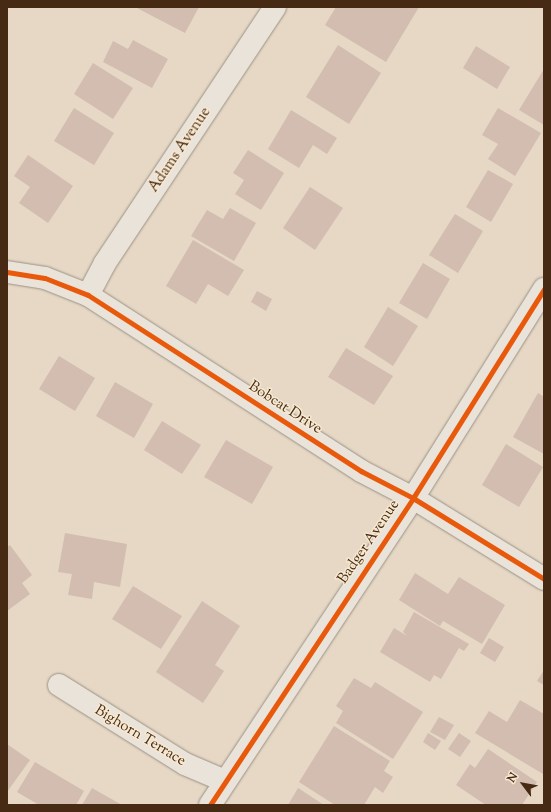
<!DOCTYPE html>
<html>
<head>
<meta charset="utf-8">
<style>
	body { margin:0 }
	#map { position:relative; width:551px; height:812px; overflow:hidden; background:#e6d8c5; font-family:"Sorts Mill Goudy",serif }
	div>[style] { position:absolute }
	.building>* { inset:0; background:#d2bdb0 }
	.roads { filter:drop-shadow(0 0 1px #9c9184) drop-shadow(0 0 1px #9c9184) }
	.minor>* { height:22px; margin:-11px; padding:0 11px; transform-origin:11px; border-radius:11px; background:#eae3d9 }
	.cycleway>* { height:5px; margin:-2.5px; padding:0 2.5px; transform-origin:2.5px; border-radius:2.5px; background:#e8590c }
	span { translate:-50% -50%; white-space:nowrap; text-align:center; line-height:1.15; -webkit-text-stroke:3px #f7e8d1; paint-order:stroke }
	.street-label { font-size:15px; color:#472a13 }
	.frame { position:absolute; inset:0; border:8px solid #472a13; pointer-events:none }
	.north { position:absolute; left:503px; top:764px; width:40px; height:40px; -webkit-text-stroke:3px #f7e8d1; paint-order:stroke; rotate:302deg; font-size:11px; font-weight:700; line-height:16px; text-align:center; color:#472a13 }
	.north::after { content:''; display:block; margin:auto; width:14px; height:18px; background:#472a13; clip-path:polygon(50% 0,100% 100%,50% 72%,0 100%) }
</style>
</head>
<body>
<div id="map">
	<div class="building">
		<div style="clip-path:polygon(135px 7px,199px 7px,185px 33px)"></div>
		<div style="clip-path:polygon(336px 7px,419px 7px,386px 62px,325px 25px)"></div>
		<div style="clip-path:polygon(133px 40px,168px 59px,152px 88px,103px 62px,113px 41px,128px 49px)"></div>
		<div style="clip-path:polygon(338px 45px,381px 73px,349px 124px,306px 97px)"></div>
		<div style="clip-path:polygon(476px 46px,510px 67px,497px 89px,463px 68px)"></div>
		<div style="clip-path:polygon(93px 63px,133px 88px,113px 119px,74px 94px)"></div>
		<div style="clip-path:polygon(544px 69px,544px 125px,519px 110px)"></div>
		<div style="clip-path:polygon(74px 108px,114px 133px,94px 165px,54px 141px)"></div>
		<div style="clip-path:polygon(498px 108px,541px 133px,515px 176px,488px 159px,498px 144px,482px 135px)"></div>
		<div style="clip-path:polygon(291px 110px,337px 138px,327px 154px,313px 145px,299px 168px,268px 149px)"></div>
		<div style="clip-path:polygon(248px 150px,284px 173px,261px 210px,235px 194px,244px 180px,233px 173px)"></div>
		<div style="clip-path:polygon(28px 155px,73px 186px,48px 223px,19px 203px,30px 187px,14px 176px)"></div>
		<div style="clip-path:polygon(488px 170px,513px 184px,491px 222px,466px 207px)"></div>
		<div style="clip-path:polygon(310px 187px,343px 208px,315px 250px,283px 228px)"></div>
		<div style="clip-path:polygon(230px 208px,256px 223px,234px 261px,191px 236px,207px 210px,223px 219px)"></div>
		<div style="clip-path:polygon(455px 214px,483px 231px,458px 273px,429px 255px)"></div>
		<div style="clip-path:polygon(193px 240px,244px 270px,228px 296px,208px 284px,196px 304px,166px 286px)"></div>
		<div style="clip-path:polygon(423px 263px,450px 279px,427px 319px,399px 303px)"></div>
		<div style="clip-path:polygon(257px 291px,272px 299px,266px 311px,251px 302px)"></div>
		<div style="clip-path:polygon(388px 307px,418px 326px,393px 366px,364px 347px)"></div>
		<div style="clip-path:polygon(346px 348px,393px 376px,374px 405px,328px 377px)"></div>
		<div style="clip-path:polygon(59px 356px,95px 378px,75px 411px,39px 389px)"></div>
		<div style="clip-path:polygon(115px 382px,153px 404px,134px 438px,96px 416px)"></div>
		<div style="clip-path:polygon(538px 393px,544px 397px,544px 454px,513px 437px)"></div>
		<div style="clip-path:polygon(162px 421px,201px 445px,182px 474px,144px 450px)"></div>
		<div style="clip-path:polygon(226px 440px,273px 467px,252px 504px,204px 477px)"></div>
		<div style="clip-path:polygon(506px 444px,543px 467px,519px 507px,482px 485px)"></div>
		<div style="clip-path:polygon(65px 533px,127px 544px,120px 587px,94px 582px,92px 599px,68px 595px,72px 574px,58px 572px)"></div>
		<div style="clip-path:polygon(10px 545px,32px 575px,22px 583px,30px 594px,7px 611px,7px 547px)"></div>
		<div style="clip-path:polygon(415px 573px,448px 594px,459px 577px,505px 605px,482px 644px,443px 621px,440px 626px,399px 600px)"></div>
		<div style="clip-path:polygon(133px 586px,182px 616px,161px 649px,112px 619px)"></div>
		<div style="clip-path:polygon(202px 601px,240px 626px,215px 665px,224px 671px,203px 703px,156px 672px)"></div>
		<div style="clip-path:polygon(414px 612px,469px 644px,464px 651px,459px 648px,441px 679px,434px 675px,430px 682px,380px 652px,394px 628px,407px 636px,403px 632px)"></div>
		<div style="clip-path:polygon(489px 638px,504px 647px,495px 662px,480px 653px)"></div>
		<div style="clip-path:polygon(544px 670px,544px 685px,537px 681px)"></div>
		<div style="clip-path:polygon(354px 678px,371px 688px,375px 682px,423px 712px,393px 759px,336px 723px,343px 711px,336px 706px)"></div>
		<div style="clip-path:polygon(520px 700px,544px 714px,543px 774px,475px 733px,489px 711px,507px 722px)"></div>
		<div style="clip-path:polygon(439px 717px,454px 725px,445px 740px,430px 732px)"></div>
		<div style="clip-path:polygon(334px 726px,390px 761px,384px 771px,393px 777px,383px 793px,375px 787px,364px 805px,335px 805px,299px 782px)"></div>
		<div style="clip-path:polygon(428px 733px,441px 741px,435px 750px,423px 742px)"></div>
		<div style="clip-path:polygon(459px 733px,471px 741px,460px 757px,448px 749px)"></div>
		<div style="clip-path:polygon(7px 744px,30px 760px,7px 792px)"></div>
		<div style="clip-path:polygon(488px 749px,537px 782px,522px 805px,486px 805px,456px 785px,470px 764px,475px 768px)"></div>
		<div style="clip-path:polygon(35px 762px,84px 791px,76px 805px,39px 805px,17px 792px)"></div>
		<div style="clip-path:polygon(92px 788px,122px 805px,82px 805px)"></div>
		<div style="clip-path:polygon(298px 788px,324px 805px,288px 805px)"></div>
	</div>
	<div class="roads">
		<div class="minor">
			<div style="left:7px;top:272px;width:38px;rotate:9deg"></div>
			<div style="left:45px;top:278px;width:46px;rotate:21.6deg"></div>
			<div style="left:88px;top:295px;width:325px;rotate:32.8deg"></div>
			<div style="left:361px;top:471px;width:59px;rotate:27.4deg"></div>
			<div style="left:413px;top:498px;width:154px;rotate:31.7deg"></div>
			<div style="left:88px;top:295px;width:36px;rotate:-62deg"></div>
			<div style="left:105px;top:263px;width:307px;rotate:-56.4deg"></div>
			<div style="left:59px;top:685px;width:149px;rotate:32.1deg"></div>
			<div style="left:185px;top:764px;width:43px;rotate:23deg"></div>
			<div style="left:210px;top:805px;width:368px;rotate:-56.5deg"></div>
			<div style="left:413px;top:498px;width:247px;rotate:-57.9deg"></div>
		</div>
	</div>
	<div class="cycleway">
		<div style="left:7px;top:272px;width:38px;rotate:9deg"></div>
		<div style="left:45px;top:278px;width:46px;rotate:21.6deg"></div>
		<div style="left:88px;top:295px;width:325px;rotate:32.8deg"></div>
		<div style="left:361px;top:471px;width:59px;rotate:27.4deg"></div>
		<div style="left:413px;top:498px;width:154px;rotate:31.7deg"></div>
		<div style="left:210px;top:805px;width:368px;rotate:-56.5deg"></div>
		<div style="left:413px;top:498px;width:247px;rotate:-57.9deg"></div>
	</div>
	<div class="street-label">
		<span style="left:180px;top:150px;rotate:-56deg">Adams Avenue</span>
		<span style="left:285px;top:408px;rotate:33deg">Bobcat Drive</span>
		<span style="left:369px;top:542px;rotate:-56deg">Badger Avenue</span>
		<span style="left:140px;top:736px;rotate:31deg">Bighorn Terrace</span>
	</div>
	<div class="frame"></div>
	<div class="north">N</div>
</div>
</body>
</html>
